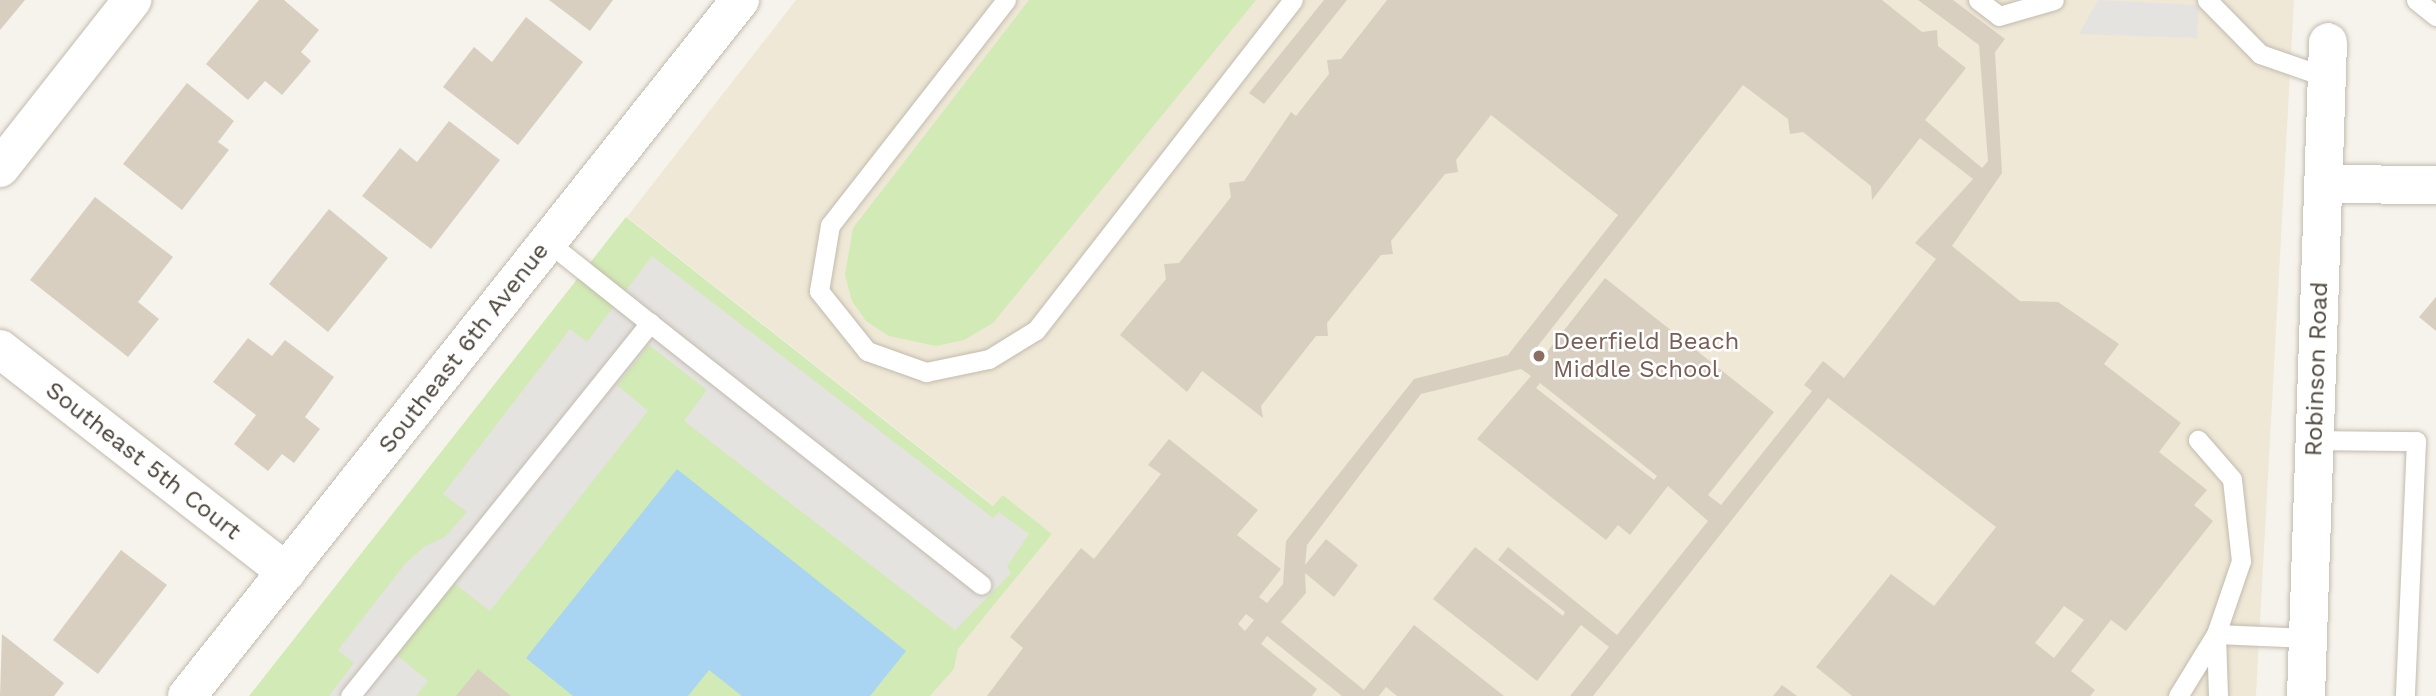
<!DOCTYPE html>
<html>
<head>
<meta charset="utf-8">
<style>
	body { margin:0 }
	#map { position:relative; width:2436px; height:696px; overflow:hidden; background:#f6f3ec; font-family:"Work Sans",sans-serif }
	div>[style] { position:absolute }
	.education>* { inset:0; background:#efe8d6 }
	.green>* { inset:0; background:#d2eab5 }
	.parking>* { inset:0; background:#e5e3e0 }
	.water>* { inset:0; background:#a9d4f2 }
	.building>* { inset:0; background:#d8cfc1 }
	.roads { filter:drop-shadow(0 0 2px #c2bbae) drop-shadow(0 0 2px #c2bbae) }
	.lane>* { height:19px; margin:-9.5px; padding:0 9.5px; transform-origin:9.5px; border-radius:9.5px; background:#fff }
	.street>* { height:38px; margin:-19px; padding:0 19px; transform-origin:19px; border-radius:19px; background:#fff }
	.dots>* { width:19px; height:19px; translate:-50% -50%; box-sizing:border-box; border:4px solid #fff; border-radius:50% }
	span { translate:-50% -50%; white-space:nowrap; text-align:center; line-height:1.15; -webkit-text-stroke:5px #fff; paint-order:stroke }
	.education-label { font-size:24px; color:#785e54 }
	.left { translate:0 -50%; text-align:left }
	.street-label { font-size:24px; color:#4b4439 }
</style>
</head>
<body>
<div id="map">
	<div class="education">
		<div style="clip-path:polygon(796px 0,2294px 0,2256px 696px,930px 696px,954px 669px,958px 649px,1052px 534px,1003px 495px,994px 506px,627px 217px)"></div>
	</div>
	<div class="green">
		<div style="clip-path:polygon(1029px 0,1256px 0,993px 323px,964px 340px,936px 346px,889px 336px,866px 321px,852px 301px,845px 275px,853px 228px)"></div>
		<div style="clip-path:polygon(626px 217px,993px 506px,1003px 495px,1052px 534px,958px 649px,954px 669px,930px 696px,249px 696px)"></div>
	</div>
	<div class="parking">
		<div style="clip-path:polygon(2098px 0,2199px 5px,2197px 38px,2079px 34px)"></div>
		<div style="clip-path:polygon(652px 256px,993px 518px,999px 512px,1029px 534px,1007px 566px,1011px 573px,955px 630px,684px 421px,707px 390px,649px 345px,617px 385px,648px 411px,490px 611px,449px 579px,393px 652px,428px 681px,416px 696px,329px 696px,354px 663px,338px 650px,405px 564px,425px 546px,445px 537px,467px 512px,443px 494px,570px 329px,587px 342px)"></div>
	</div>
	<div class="water">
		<div style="clip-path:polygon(677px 469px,906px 651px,870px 696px,742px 696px,709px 670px,688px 696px,573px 696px,526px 658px)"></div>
	</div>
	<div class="building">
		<div style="clip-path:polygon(0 0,25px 0,0 30px)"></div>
		<div style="clip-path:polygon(259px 0,284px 0,319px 30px,301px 52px,311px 61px,282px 95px,265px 81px,248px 100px,206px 64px)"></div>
		<div style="clip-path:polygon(549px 0,613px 0,590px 31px)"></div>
		<div style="clip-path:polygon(1324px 0,1347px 0,1264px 104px,1249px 93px)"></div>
		<div style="clip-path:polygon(evenodd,1387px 0,1882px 0,1922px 32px,1937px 30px,1938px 46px,1966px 68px,1925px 120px,1982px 168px,1988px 161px,1979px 45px,1918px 0,1953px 0,2005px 39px,1995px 52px,2002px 173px,1952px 246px,2020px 301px,2058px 302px,2119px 344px,2104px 364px,2181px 423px,2159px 452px,2207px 490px,2194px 505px,2213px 521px,2126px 631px,2111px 620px,2071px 671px,2095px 690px,2090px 696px,1852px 696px,1816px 667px,1891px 574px,1934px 606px,1996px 527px,1828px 398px,1593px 696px,1570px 696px,1609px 647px,1581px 625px,1537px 681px,1433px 599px,1475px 547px,1563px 616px,1565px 612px,1498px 560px,1508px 547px,1617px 635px,1708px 521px,1668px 486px,1630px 535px,1618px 525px,1606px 540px,1477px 439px,1531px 376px,1521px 369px,1421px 394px,1307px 545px,1305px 565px,1326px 539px,1358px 565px,1334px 597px,1305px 573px,1306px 593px,1281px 622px,1364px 690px,1414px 625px,1504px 696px,1397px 696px,1386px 687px,1379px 696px,1342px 696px,1267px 636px,1261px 644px,1317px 689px,1312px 696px,987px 696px,1023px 648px,1010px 637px,1081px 548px,1094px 559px,1161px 474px,1148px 465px,1169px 439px,1258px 510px,1237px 535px,1281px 569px,1259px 597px,1267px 603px,1283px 584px,1286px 541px,1414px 379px,1508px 355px,1618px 215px,1491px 115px,1456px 160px,1458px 172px,1445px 174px,1391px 241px,1393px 254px,1381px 255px,1327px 323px,1328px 336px,1316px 336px,1261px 406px,1263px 418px,1202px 371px,1187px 392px,1120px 335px,1166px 279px,1164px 264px,1179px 263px,1231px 197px,1229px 183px,1244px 181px,1291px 112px,1296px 116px,1329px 74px,1327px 60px,1341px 59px,1387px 0,1743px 85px,1788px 119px,1790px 134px,1803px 132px,1871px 186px,1872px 200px,1920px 138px,1973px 179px,1915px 243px,1936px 259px,1870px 345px,1844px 378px,1823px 361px,1804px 385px,1812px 391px,1721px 505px,1708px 495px,1774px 412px,1605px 278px,1540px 361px,1530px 356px,1743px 85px,1387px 0,1540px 383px,1657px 476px,1654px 480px,1536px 388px,1540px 383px,1387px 0,2064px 606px,2084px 620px,2054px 658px,2035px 643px,2064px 606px,1387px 0,1246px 614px,1254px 620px,1245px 631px,1238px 624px,1246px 614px)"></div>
		<div style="clip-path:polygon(526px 17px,583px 62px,518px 145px,443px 87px,474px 47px,492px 62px)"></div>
		<div style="clip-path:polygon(187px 83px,234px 121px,218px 142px,229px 150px,182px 210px,123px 164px)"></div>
		<div style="clip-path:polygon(449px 121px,500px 160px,431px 249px,362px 196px,400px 148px,417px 162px)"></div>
		<div style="clip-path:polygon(95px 197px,173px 257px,138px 302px,159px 319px,128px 357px,30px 280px)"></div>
		<div style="clip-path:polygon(329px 209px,388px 258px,328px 332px,269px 284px)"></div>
		<div style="clip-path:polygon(2436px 297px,2436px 331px,2419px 317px)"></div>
		<div style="clip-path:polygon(248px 338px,272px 356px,285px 340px,334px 377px,305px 417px,320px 429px,294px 463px,282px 454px,268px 471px,234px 444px,256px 415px,213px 382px)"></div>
		<div style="clip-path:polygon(121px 550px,167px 585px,98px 674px,53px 640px)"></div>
		<div style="clip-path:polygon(2px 634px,64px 683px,54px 696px,0 696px)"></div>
		<div style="clip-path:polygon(478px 669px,511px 696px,456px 696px)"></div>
		<div style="clip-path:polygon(1782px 685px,1797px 696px,1773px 696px)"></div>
	</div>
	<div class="roads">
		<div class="lane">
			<div style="left:1006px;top:0;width:286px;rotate:128deg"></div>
			<div style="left:830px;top:225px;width:67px;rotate:99.5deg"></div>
			<div style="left:819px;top:291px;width:77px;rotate:51.3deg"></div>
			<div style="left:867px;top:351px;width:63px;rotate:19.6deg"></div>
			<div style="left:926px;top:372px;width:64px;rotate:-11.7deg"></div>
			<div style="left:989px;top:359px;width:55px;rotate:-31.7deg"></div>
			<div style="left:1036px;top:330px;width:418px;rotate:-52.1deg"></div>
			<div style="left:1978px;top:0;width:26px;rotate:37deg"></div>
			<div style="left:1999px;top:16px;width:57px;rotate:-16.2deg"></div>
			<div style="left:2207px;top:0;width:76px;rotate:45.5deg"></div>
			<div style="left:2260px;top:54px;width:70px;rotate:19.2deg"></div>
			<div style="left:2416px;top:0;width:26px;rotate:39deg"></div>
			<div style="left:548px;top:242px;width:130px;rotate:38.5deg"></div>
			<div style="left:2315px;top:440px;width:101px;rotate:0.6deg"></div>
			<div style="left:2416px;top:441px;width:255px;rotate:92.5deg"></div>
			<div style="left:2216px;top:634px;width:92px;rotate:2.5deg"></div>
			<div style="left:2216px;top:635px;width:61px;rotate:88.1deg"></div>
			<div style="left:350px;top:696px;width:479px;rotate:-51.2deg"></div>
			<div style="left:650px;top:323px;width:422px;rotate:38.3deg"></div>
			<div style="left:2178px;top:696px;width:73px;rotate:-58.5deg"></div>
			<div style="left:2216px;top:634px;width:77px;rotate:-71.1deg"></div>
			<div style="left:2241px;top:561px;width:82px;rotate:-96.3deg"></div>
			<div style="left:2232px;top:479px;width:52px;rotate:-131.1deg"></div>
		</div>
		<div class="street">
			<div style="left:0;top:168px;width:214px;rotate:-51.8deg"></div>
			<div style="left:2323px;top:184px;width:113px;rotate:0.5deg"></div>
			<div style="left:0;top:349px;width:363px;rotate:37.9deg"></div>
			<div style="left:187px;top:696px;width:889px;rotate:-51.53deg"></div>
			<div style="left:2306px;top:696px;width:654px;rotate:-88.07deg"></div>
		</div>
	</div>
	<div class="dots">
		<div style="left:1539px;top:356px;background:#8d6e63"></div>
	</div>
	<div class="education-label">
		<span class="left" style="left:1553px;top:356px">Deerfield Beach<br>Middle School</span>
	</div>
	<div class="street-label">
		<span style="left:464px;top:348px;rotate:-52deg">Southeast 6th Avenue</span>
		<span style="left:2317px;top:369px;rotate:-88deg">Robinson Road</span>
		<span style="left:143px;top:461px;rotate:38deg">Southeast 5th Court</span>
	</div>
</div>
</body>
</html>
